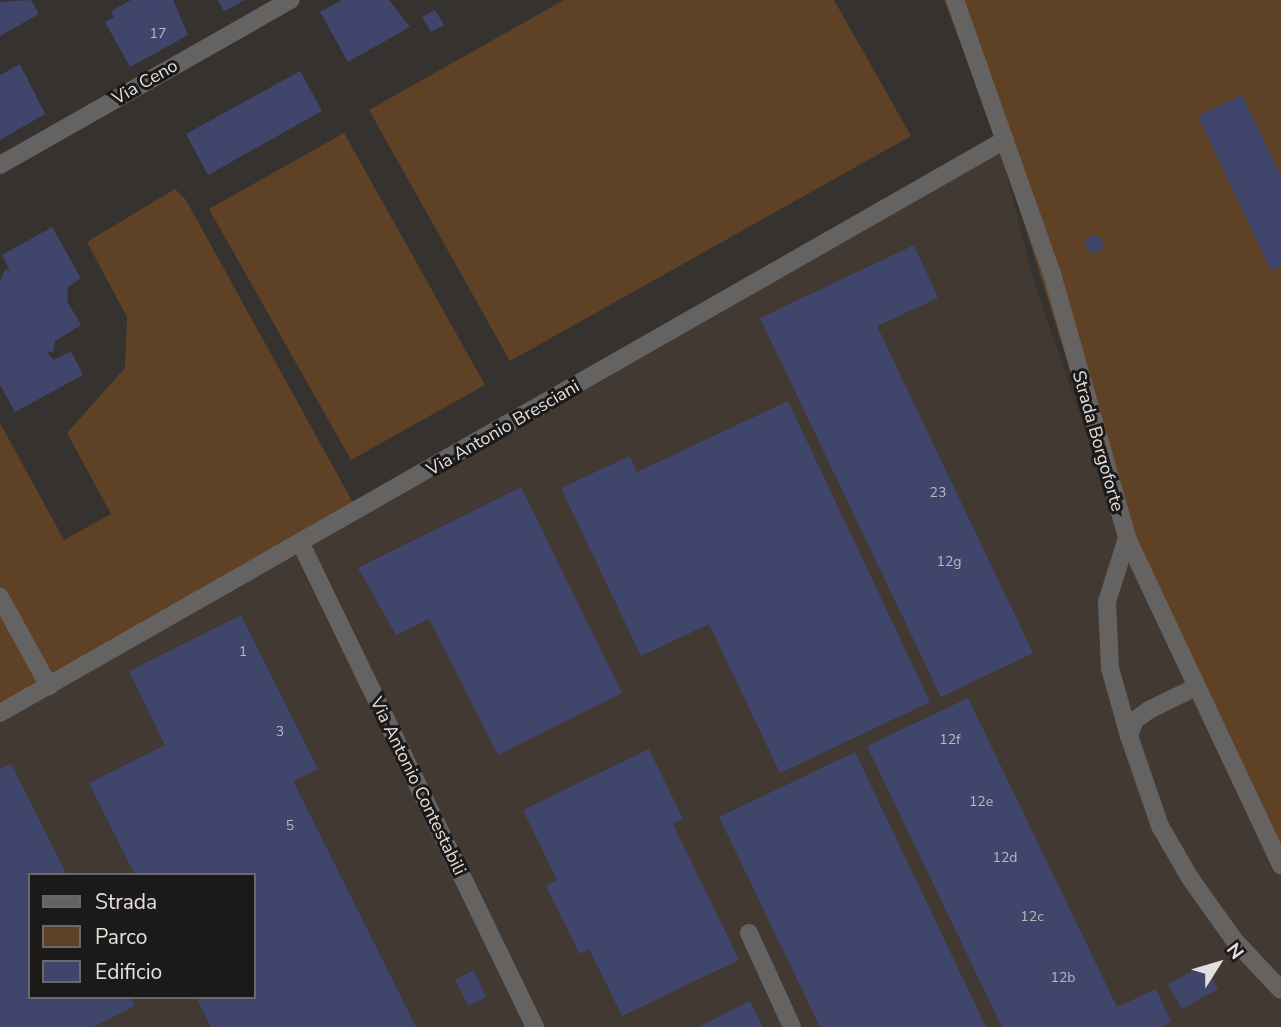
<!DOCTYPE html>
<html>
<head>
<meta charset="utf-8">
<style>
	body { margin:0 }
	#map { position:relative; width:1281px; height:1027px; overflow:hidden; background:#36322f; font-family:"Nunito Sans",sans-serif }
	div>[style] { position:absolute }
	.built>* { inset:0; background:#423932 }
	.green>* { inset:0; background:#5f4226 }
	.building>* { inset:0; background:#40456b }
	.round { border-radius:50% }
	.minor>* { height:18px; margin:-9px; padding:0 9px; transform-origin:9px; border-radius:9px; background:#656362 }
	span { translate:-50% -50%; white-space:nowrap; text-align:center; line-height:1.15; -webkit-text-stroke:6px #1c1a19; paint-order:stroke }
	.number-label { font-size:14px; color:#bab8c0 }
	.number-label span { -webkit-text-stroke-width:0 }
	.street-label { font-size:18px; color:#e2dfdd }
	.legend { position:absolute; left:28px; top:873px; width:228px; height:126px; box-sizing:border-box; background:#1c1a19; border:2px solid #6b6967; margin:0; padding:9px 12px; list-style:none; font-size:21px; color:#e2dfdd }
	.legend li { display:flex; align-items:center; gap:14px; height:35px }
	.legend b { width:35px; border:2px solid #6b6967 }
	.north { position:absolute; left:1183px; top:929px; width:70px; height:70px; -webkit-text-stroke:5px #1c1a19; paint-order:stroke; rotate:53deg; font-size:19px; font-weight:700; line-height:28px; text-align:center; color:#e2dfdd }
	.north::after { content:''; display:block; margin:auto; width:24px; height:32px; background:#e2dfdd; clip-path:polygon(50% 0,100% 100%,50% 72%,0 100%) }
</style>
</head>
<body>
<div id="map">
	<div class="built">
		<div style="clip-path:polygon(evenodd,999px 144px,1033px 279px,1125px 545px,1281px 858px,1281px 1027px,0 1027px,0 709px,999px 144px,30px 875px,254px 875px,254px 997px,30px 997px,30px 875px)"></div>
	</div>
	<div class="green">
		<div style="clip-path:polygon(564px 0,834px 0,911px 136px,510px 361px,369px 110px)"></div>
		<div style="clip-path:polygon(944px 0,1281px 0,1281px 858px,1125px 545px,999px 144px)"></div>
		<div style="clip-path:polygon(344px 133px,485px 385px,351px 460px,209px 209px)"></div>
		<div style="clip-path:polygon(175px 189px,186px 200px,357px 510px,0 710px,0 423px,64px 540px,111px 514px,67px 433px,125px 368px,127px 317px,87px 242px)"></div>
	</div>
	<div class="building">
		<div style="clip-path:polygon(31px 0,39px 14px,0 36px,0 2px)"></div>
		<div style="clip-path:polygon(131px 0,173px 0,188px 35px,130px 67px,105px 22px,114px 17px,111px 11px)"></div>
		<div style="clip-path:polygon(217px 0,245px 0,224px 11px)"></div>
		<div style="clip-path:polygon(342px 0,389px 0,410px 27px,348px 62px,320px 12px)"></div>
		<div style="clip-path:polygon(435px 10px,444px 25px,431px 32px,422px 17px)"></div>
		<div style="clip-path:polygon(20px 64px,45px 114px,0 140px,0 75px)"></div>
		<div style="clip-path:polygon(300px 71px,322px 111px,208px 175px,186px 134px)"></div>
		<div style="clip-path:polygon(1242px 95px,1281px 176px,1281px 266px,1271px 271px,1198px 116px)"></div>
		<div style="clip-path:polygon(52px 227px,81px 278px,68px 287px,67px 301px,81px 325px,55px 341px,53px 352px,46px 351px,53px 360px,71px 351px,83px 375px,15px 412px,0 385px,0 282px,5px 269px,10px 271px,2px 255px)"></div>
		<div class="round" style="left:1085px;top:235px;width:18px;height:18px"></div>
		<div style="clip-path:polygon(914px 245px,938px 298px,877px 326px,1033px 653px,941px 697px,760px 318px)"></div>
		<div style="clip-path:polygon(788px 401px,930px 702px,780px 773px,709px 624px,641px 656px,561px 488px,630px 456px,637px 472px)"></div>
		<div style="clip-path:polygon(521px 487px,622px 693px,498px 755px,429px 619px,396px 635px,358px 568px)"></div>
		<div style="clip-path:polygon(241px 615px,318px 769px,293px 781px,416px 1027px,211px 1027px,196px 997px,254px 997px,254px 875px,135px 875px,89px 783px,165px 745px,129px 671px)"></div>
		<div style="clip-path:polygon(968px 698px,1117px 1007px,1156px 989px,1171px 1022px,1162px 1027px,1002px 1027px,867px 746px)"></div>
		<div style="clip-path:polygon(649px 749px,683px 819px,673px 824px,739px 960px,622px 1016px,589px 949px,580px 954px,546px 886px,557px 880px,523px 810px)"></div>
		<div style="clip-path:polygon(855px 752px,986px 1027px,820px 1027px,719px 817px)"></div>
		<div style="clip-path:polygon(11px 764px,67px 875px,30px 875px,30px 997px,130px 997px,135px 1006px,93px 1027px,0 1027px,0 769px)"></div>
		<div style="clip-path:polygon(1204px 964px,1218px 989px,1182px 1009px,1168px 984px)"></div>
		<div style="clip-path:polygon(474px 970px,486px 997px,468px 1006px,455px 980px)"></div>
		<div style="clip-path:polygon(750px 1001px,763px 1027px,699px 1027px)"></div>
	</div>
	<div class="minor">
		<div style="left:955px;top:0;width:291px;rotate:70.5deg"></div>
		<div style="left:1052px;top:274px;width:274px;rotate:74.1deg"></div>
		<div style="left:1127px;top:538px;width:362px;rotate:64.8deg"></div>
		<div style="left:0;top:165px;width:334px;rotate:-29.6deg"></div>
		<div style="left:1127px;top:538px;width:67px;rotate:107.4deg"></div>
		<div style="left:1107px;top:602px;width:66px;rotate:87.4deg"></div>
		<div style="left:1110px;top:668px;width:71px;rotate:74.4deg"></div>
		<div style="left:301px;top:544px;width:537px;rotate:64.15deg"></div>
		<div style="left:0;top:597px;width:102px;rotate:61.2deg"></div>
		<div style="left:1196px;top:687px;width:52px;rotate:153.9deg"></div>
		<div style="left:1149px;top:710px;width:17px;rotate:144deg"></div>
		<div style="left:1135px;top:720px;width:17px;rotate:111deg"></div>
		<div style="left:1129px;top:736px;width:95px;rotate:71deg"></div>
		<div style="left:1160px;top:826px;width:60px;rotate:60deg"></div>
		<div style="left:1190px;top:878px;width:77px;rotate:54.5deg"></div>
		<div style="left:1235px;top:941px;width:67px;rotate:46.8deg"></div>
		<div style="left:0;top:713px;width:1157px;rotate:-29.69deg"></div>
		<div style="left:749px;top:933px;width:103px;rotate:65.4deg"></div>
	</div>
	<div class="number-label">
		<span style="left:158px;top:34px">17</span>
		<span style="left:938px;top:493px">23</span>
		<span style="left:949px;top:562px">12g</span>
		<span style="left:243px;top:652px">1</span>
		<span style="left:280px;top:732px">3</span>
		<span style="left:950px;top:740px">12f</span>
		<span style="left:981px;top:802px">12e</span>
		<span style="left:290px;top:826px">5</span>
		<span style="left:1005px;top:858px">12d</span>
		<span style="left:1032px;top:917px">12c</span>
		<span style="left:1063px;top:978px">12b</span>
	</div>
	<div class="street-label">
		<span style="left:145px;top:82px;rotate:-30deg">Via Ceno</span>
		<span style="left:503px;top:428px;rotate:-30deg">Via Antonio Bresciani</span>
		<span style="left:1098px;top:441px;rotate:74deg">Strada Borgoforte</span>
		<span style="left:418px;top:786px;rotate:64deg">Via Antonio Contestabili</span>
	</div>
	<ul class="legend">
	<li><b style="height:9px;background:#656362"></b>Strada</li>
	<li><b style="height:19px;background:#5f4226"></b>Parco</li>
	<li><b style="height:19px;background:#40456b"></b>Edificio</li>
	</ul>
	<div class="north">N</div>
</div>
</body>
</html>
